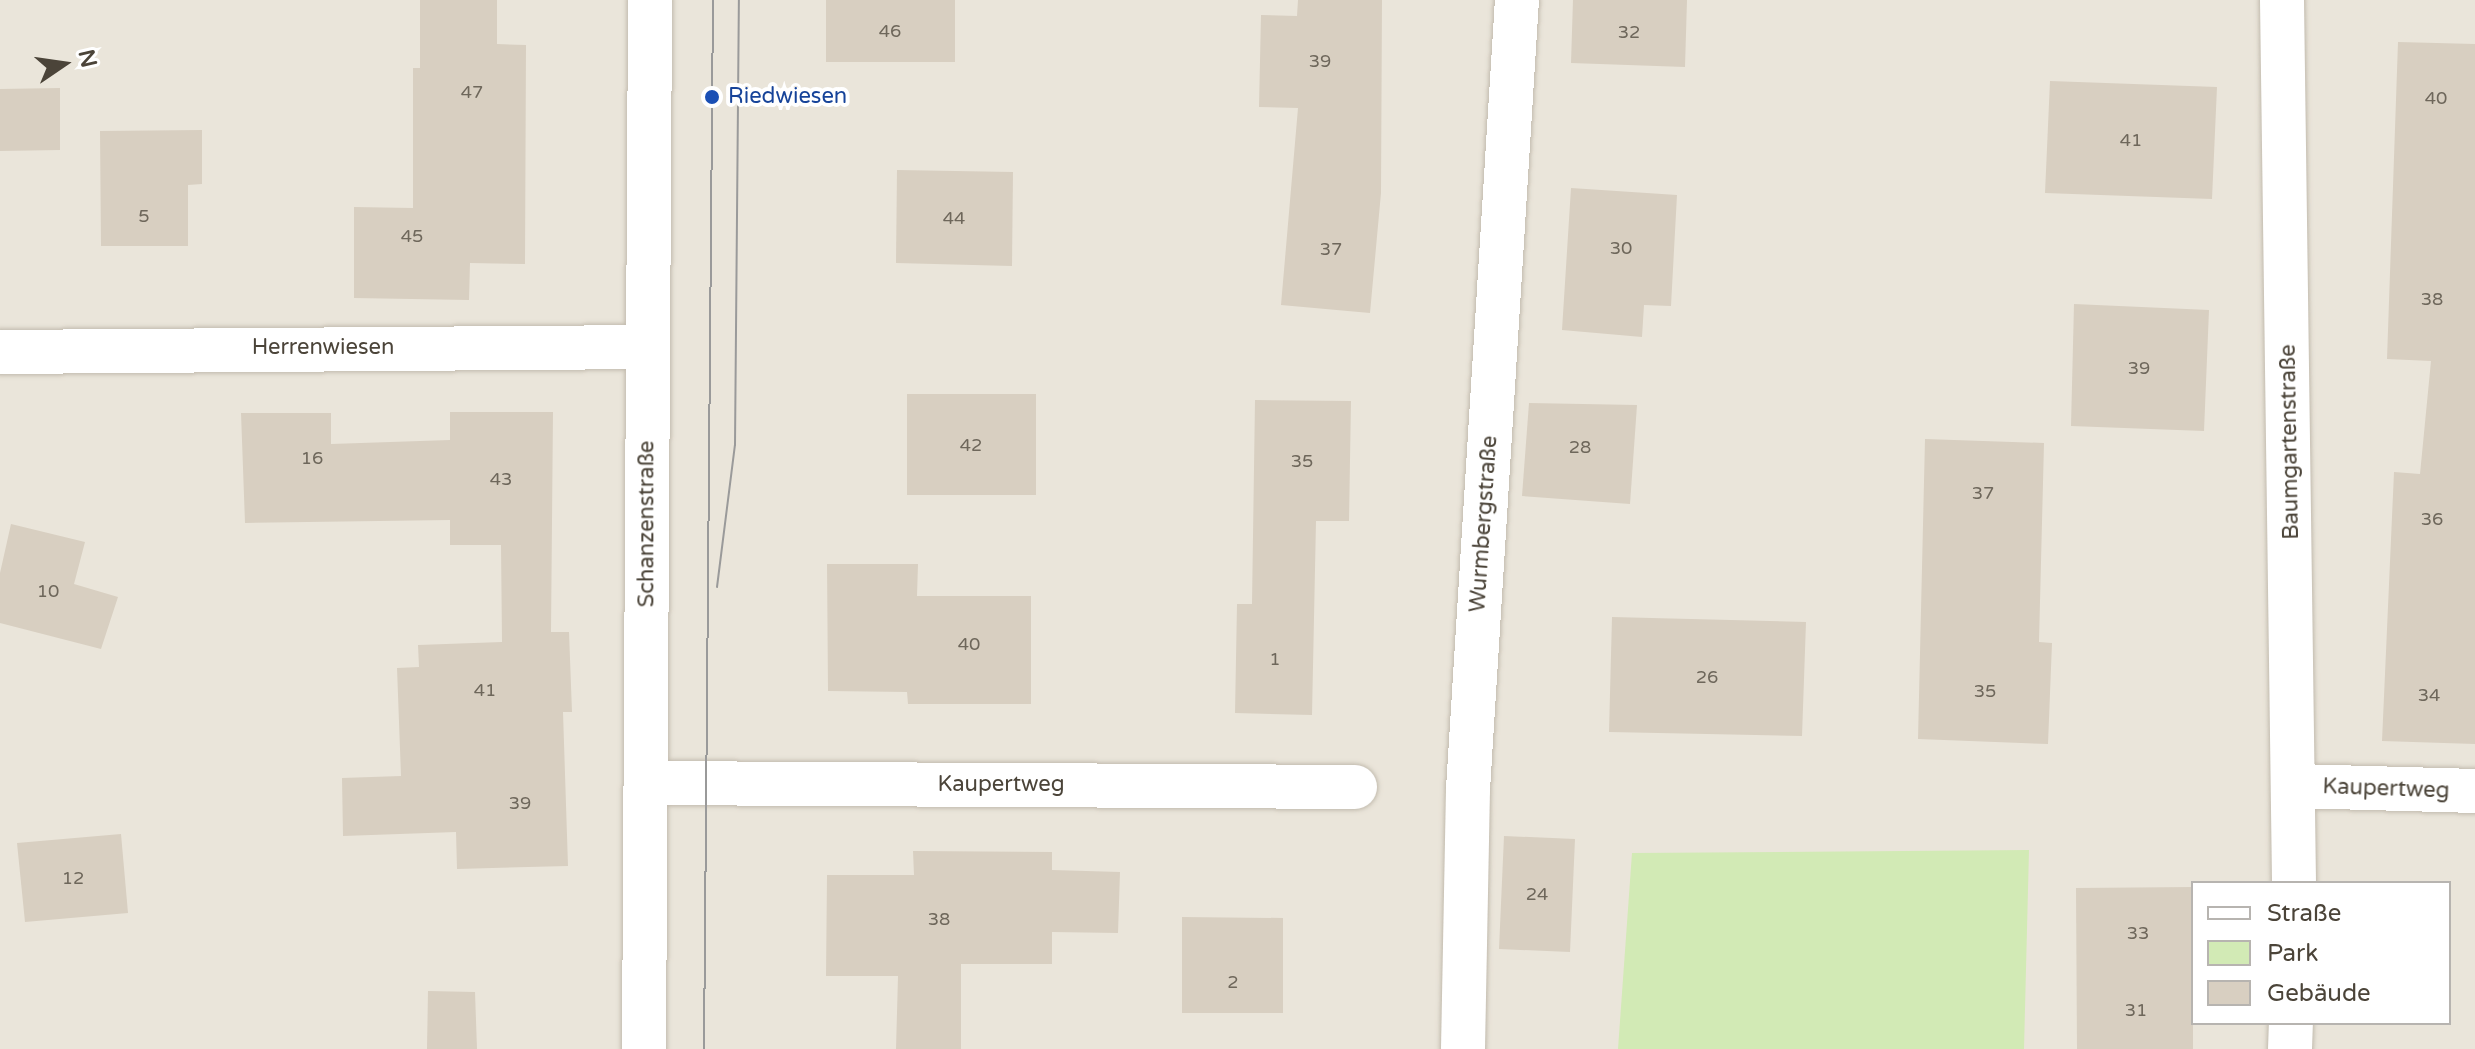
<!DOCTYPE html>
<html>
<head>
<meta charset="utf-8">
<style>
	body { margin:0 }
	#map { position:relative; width:2475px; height:1049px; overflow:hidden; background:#f6f3ec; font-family:"Varela Round",sans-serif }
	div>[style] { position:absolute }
	.residential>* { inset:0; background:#eae5da }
	.green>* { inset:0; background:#d2eab5 }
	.building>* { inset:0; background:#d8cfc1 }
	.roads { filter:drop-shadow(0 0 2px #c2bbae) drop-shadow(0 0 2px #c2bbae) }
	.minor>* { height:44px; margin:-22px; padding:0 22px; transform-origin:22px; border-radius:22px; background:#fff }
	.tram>* { height:2px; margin:-1px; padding:0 1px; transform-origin:1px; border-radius:1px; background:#9a9a9a }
	.dots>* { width:22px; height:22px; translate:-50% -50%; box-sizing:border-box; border:4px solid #fff; border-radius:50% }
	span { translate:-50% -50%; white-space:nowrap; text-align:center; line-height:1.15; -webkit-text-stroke:8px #fff; paint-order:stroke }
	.number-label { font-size:18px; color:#6e675b }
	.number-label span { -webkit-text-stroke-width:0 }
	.transit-label { font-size:22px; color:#164399 }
	.left { translate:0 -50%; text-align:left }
	.street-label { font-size:22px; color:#4b4439 }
	.legend { position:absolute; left:2191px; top:881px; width:260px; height:144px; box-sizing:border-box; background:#fff; border:2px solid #b7b4b0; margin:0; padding:10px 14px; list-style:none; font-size:24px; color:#4b4439 }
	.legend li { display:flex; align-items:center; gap:16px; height:40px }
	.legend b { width:40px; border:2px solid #b7b4b0 }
	.north { position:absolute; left:24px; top:24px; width:80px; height:80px; -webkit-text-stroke:6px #fff; paint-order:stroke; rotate:77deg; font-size:22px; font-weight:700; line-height:32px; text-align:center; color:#4b4439 }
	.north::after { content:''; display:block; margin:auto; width:28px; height:36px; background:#4b4439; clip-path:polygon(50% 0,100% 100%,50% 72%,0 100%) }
</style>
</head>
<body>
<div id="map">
	<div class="residential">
		<div style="clip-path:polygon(evenodd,0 0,2475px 0,2475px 1049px,0 1049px,0 0,2193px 883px,2449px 883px,2449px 1023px,2193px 1023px,2193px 883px)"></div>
	</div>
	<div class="green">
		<div style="clip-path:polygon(2029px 850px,2024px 1049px,1618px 1049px,1632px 853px)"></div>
	</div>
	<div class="building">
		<div style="clip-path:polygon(420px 0,497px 0,497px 44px,526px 45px,525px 264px,470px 263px,469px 300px,354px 298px,354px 207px,413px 208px,413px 68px,420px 68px)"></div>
		<div style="clip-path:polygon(826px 0,955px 0,955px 62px,826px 62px)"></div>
		<div style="clip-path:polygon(1298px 0,1382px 0,1381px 193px,1370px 313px,1281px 305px,1298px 108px,1259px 107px,1261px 15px,1297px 16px)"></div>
		<div style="clip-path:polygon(1573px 0,1687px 0,1685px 67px,1571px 63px)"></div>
		<div style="clip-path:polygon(2398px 42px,2475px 44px,2475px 744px,2382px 741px,2394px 472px,2420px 474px,2431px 361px,2387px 359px)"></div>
		<div style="clip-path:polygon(2050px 81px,2217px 87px,2212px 199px,2045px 193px)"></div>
		<div style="clip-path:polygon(60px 88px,60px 150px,0 151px,0 89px)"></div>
		<div style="clip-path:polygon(202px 130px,202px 184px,188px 185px,188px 246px,101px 246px,100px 131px)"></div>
		<div style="clip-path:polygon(897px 170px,1013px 172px,1012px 266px,896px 263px)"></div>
		<div style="clip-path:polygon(1571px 188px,1677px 195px,1671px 306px,1644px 305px,1642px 337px,1562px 330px)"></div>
		<div style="clip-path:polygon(2074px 304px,2209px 310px,2204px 431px,2071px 426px)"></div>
		<div style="clip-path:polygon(907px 394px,1036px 394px,1036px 495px,907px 495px)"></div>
		<div style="clip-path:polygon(1255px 400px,1351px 401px,1349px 521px,1316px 521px,1312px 715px,1235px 713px,1237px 604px,1252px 604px)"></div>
		<div style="clip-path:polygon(1529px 403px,1637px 405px,1630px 504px,1522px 496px)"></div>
		<div style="clip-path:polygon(450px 412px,553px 412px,551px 632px,569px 632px,572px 712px,563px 712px,568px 866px,457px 869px,456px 832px,343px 836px,342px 778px,401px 776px,397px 668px,419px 667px,418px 645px,502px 642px,501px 545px,450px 545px,450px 520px,245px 523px,241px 413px,331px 413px,331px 444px,450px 440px)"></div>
		<div style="clip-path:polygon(1925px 439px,2044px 443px,2039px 642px,2052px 643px,2048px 744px,1918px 739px)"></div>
		<div style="clip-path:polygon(11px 524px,85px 542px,74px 584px,118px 597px,101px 649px,0 623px,0 573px)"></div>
		<div style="clip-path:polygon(827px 564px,918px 564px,917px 596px,1031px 596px,1031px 704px,908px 704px,907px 692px,828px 691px)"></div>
		<div style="clip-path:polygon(1612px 617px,1806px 622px,1802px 736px,1609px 732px)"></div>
		<div style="clip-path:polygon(121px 834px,128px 913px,25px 922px,17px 843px)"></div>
		<div style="clip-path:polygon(1504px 836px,1575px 839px,1570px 952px,1499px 949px)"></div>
		<div style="clip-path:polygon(913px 851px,1052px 852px,1052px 870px,1120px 872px,1118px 933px,1052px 932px,1052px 964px,961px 964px,961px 1049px,896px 1049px,898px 976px,826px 976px,827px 875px,914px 875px)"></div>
		<div style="clip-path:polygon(2193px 887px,2193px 1049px,2077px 1049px,2076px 888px)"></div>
		<div style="clip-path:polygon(1182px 917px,1283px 918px,1283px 1013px,1182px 1013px)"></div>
		<div style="clip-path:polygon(428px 991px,475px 992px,477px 1049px,427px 1049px)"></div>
	</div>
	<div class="roads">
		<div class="minor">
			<div style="left:2282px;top:0;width:883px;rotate:89.22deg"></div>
			<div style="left:0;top:352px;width:646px;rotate:-0.44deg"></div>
			<div style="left:647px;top:783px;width:708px;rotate:0.32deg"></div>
			<div style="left:2297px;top:786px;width:178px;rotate:1.6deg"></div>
			<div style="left:644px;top:1049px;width:1049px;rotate:-89.67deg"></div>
			<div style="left:1463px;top:1049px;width:260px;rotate:-88.9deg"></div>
			<div style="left:1468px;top:789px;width:791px;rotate:-86.45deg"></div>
			<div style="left:2290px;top:1049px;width:26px;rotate:-88deg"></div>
		</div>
	</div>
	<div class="tram">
		<div style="left:717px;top:587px;width:143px;rotate:-82.8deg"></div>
		<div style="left:735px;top:445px;width:445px;rotate:-89.5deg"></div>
		<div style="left:704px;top:1049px;width:1049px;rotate:-89.51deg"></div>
	</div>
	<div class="dots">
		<div style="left:712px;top:97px;background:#1a4fb4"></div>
	</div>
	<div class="number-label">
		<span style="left:890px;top:31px">46</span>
		<span style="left:1629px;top:32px">32</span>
		<span style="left:1320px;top:61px">39</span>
		<span style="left:472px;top:92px">47</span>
		<span style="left:2436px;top:98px">40</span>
		<span style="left:2131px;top:140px">41</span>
		<span style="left:144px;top:216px">5</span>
		<span style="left:954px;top:218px">44</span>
		<span style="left:412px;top:236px">45</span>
		<span style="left:1621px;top:248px">30</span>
		<span style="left:1331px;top:249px">37</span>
		<span style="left:2432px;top:299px">38</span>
		<span style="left:2139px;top:368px">39</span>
		<span style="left:971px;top:445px">42</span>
		<span style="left:1580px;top:447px">28</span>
		<span style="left:312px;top:458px">16</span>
		<span style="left:1302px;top:461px">35</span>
		<span style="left:501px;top:479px">43</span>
		<span style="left:1983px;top:493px">37</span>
		<span style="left:2432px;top:519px">36</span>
		<span style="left:48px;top:591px">10</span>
		<span style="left:969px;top:644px">40</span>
		<span style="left:1275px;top:659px">1</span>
		<span style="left:1707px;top:677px">26</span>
		<span style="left:485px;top:690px">41</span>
		<span style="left:1985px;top:691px">35</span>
		<span style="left:2429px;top:695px">34</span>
		<span style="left:520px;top:803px">39</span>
		<span style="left:73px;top:878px">12</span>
		<span style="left:1537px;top:894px">24</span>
		<span style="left:939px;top:919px">38</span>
		<span style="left:2138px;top:933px">33</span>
		<span style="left:1233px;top:982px">2</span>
		<span style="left:2136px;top:1010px">31</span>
	</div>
	<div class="transit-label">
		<span class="left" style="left:728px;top:97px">Riedwiesen</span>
	</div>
	<div class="street-label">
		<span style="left:323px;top:348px">Herrenwiesen</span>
		<span style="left:2290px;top:442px;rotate:-91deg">Baumgartenstraße</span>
		<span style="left:647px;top:524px;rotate:-90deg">Schanzenstraße</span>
		<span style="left:1484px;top:524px;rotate:-86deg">Wurmbergstraße</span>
		<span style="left:1001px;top:785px">Kaupertweg</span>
		<span style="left:2386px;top:789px;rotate:2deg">Kaupertweg</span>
	</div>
	<ul class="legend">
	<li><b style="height:10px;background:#fff"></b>Straße</li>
	<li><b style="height:22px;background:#d2eab5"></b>Park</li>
	<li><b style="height:22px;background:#d8cfc1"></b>Gebäude</li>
	</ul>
	<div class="north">N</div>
</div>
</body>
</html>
